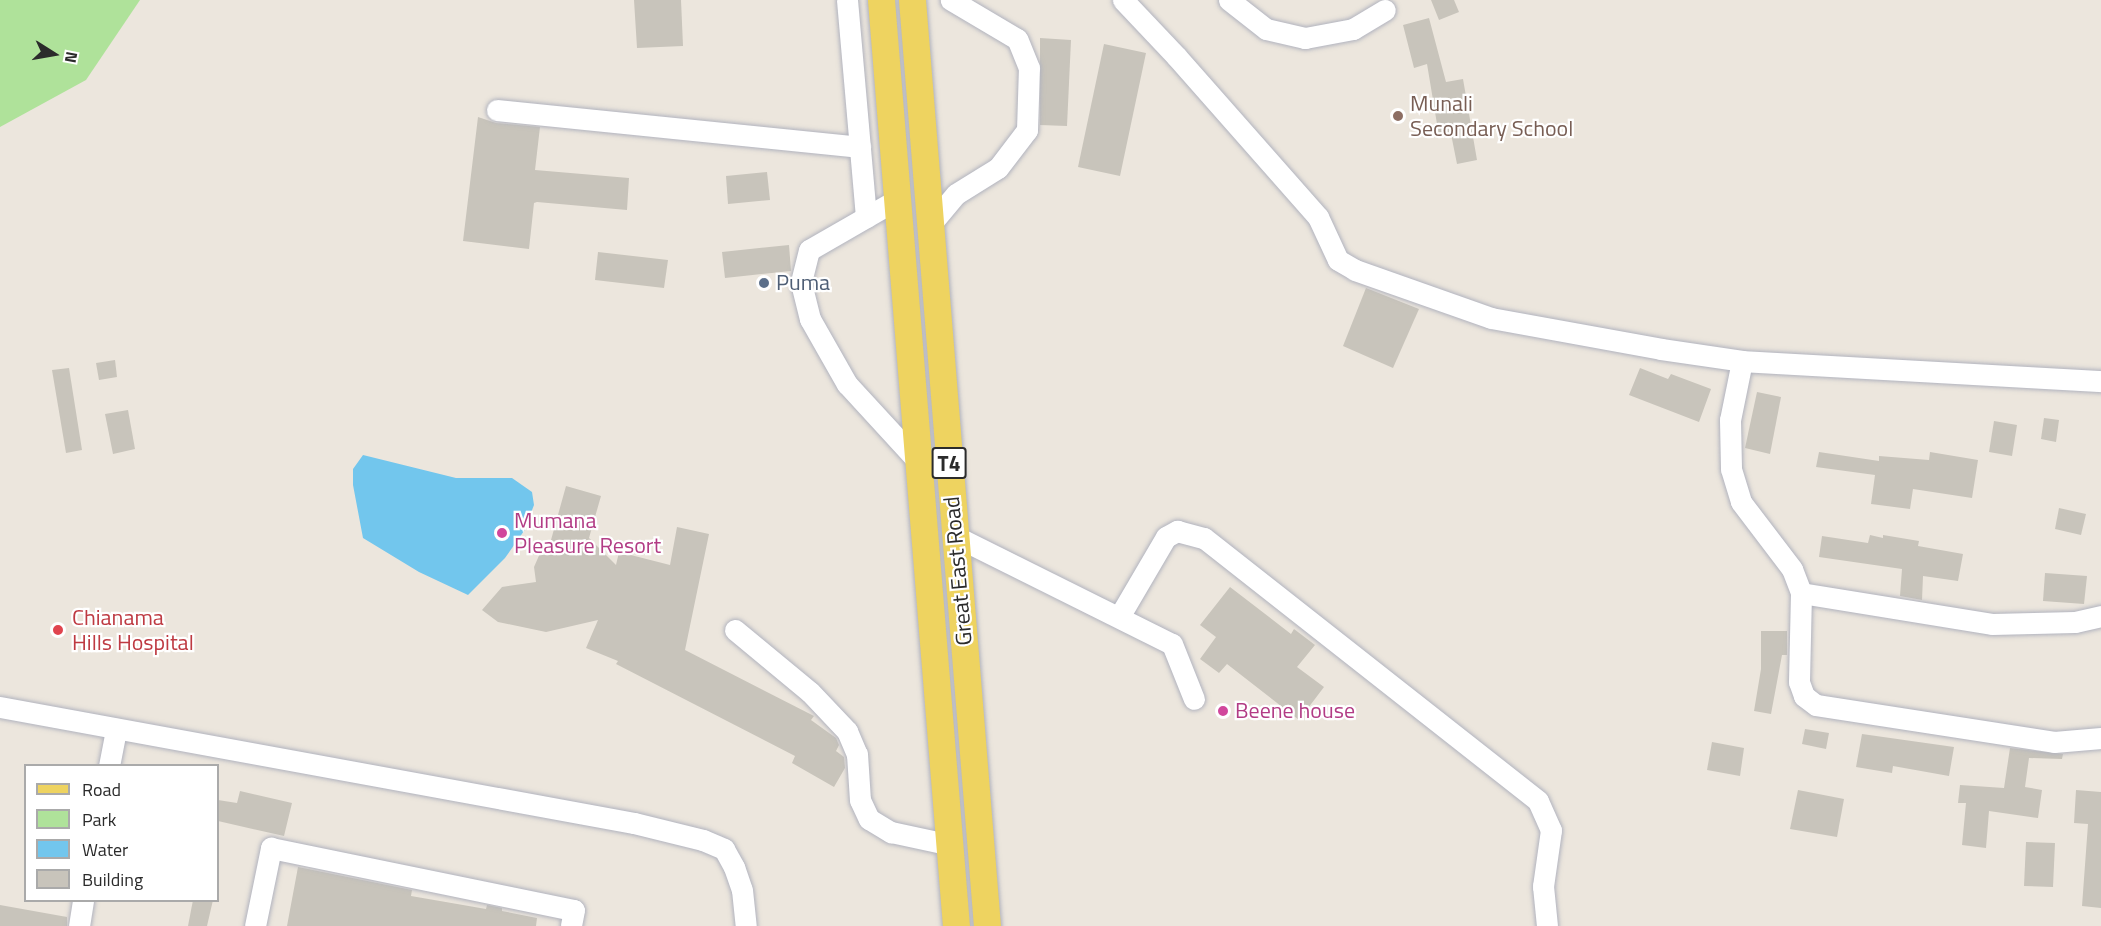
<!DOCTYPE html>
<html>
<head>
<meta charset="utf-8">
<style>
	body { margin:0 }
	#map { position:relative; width:2101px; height:926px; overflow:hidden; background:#ece6dd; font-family:"Titillium Web",sans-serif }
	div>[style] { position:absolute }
	.green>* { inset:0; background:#afe29a }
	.water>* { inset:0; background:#72c6ed }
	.building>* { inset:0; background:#c8c4bb }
	.roads { filter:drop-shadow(0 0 2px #b1b3be) drop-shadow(0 0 2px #b1b3be) }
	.minor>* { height:21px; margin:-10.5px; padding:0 10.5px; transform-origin:10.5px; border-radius:10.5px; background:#fff }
	.major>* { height:27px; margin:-13.5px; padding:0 13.5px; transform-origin:13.5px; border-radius:13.5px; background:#eed360 }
	.dots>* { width:16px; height:16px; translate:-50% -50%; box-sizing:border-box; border:3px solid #fff; border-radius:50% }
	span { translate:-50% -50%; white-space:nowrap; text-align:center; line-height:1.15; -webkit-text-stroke:4.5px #fff; paint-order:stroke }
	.shield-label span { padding:2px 4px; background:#fff; border:2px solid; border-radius:4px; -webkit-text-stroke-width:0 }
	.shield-label { font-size:21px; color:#2b2b2b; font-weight:700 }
	.education-label { font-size:22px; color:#785e54 }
	.left { translate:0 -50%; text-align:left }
	.service-label { font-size:22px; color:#4e5e75 }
	.hotel-label { font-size:22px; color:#b23c85 }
	.street-label { font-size:22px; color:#2b2b2b }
	.health-label { font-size:22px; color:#be3a42 }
	.legend { position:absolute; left:24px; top:764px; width:195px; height:138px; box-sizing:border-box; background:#fff; border:2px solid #aaa; margin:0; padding:8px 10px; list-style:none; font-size:18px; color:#2b2b2b }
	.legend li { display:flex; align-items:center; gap:12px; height:30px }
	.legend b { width:30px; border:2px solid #aaa }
	.north { position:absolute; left:24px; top:24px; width:60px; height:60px; -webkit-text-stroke:4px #fff; paint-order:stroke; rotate:101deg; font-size:16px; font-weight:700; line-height:24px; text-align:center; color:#2b2b2b }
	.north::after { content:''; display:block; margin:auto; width:21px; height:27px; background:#2b2b2b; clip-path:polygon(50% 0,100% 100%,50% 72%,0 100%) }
</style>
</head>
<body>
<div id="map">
	<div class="green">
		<div style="clip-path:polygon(0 0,140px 0,86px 80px,0 127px)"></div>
	</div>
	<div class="water">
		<div style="clip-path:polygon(363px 455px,456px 478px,512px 478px,532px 492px,534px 505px,524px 531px,505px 558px,468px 595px,419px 572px,363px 538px,353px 485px,353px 469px)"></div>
	</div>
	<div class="building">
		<div style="clip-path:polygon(634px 0,681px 0,683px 46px,637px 48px)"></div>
		<div style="clip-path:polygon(1431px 0,1454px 0,1459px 12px,1439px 20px)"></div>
		<div style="clip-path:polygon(1429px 18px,1446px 82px,1463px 79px,1477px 160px,1457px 164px,1451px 134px,1439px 136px,1427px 64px,1414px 68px,1403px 25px)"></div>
		<div style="clip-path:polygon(1040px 38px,1071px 40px,1067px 126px,1040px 125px)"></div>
		<div style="clip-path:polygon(1104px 44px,1146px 53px,1120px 176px,1078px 167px)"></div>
		<div style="clip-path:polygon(478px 117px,496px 123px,540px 127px,535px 170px,629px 178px,627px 210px,537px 202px,534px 203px,529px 249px,463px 241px)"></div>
		<div style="clip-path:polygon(767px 172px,770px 200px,728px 204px,726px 176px)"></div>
		<div style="clip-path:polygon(789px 245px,791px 271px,725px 278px,722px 252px)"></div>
		<div style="clip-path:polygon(598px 252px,668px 260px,664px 288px,595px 280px)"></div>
		<div style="clip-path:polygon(1366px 288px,1419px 309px,1393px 368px,1343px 346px)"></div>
		<div style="clip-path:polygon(115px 360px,117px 377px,99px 380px,96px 363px)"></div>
		<div style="clip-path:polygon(69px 368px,82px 450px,66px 453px,52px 370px)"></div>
		<div style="clip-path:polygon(1640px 368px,1668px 379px,1671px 374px,1711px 389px,1699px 422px,1629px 395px)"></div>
		<div style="clip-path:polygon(1757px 392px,1781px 397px,1770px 454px,1745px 448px)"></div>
		<div style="clip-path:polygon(128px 410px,135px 449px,113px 454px,105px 414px)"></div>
		<div style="clip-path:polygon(2044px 418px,2059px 420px,2056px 442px,2041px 439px)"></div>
		<div style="clip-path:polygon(1994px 421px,2017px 425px,2012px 456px,1989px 452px)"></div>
		<div style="clip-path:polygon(1819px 452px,1879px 461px,1879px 456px,1929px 460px,1930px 452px,1978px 460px,1972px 498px,1913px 489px,1910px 509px,1871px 504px,1875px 475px,1816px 467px)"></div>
		<div style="clip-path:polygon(566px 486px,601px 496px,589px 538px,616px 565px,619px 552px,670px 565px,677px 527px,709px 534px,685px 650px,814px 716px,811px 720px,836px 738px,839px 745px,836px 751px,844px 757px,845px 768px,834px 787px,792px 763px,795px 756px,616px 664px,618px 661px,586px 648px,598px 620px,546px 632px,498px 622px,482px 610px,502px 587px,536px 582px,534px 567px,545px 542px,551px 540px)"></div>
		<div style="clip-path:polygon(2059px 508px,2086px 514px,2081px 535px,2055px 529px)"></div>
		<div style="clip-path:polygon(1870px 535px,1883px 538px,1883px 535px,1919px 541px,1918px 546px,1963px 554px,1958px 581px,1923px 576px,1922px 600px,1900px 596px,1902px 569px,1819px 557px,1822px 536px,1868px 543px)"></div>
		<div style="clip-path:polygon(2045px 573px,2087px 576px,2084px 604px,2043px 601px)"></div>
		<div style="clip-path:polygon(1230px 587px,1291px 634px,1294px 629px,1315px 645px,1297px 667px,1324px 687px,1299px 720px,1227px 664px,1219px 673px,1200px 659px,1216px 637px,1200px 625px)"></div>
		<div style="clip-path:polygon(1761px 631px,1787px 631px,1787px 655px,1782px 655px,1771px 714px,1754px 711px,1761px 669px)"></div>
		<div style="clip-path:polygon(1805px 729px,1829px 733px,1826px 749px,1802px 744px)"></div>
		<div style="clip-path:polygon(1862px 734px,1954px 747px,1949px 776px,1893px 766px,1892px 773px,1856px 767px)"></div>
		<div style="clip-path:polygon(1712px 742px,1744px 748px,1740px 776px,1707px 770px)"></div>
		<div style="clip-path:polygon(2010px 748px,2063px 754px,2062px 759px,2029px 758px,2025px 787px,2042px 790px,2038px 818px,1989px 811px,1986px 848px,1962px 845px,1966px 803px,1958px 803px,1960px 785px,2004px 788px)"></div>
		<div style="clip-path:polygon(1798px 790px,1844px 799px,1837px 837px,1790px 829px)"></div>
		<div style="clip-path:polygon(2076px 790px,2101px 792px,2101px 908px,2082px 906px,2088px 824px,2074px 823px)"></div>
		<div style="clip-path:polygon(240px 791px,292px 803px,284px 836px,218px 821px,218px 800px,237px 803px)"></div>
		<div style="clip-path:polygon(2026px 842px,2055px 843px,2053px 887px,2024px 886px)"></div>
		<div style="clip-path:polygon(298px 867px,412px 890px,411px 896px,486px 909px,487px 905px,502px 908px,502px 911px,537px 918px,536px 926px,287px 926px)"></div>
		<div style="clip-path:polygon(193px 900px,213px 900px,207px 926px,188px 926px)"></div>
		<div style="clip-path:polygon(0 905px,67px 917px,67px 926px,0 926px)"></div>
	</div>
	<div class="roads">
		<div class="minor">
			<div style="left:847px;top:0;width:218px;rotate:85deg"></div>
			<div style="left:1123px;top:0;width:77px;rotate:46.6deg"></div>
			<div style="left:1176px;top:56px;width:215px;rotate:48.6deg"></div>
			<div style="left:1318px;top:217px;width:47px;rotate:65.1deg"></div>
			<div style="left:1338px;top:260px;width:20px;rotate:30deg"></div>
			<div style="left:1355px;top:270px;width:144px;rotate:19.4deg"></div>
			<div style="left:1491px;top:318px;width:173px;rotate:10.3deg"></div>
			<div style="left:1661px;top:349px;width:82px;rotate:8.4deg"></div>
			<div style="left:1742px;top:361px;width:360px;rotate:3.2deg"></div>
			<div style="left:1229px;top:0;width:47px;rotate:38.1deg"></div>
			<div style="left:1266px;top:29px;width:40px;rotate:13deg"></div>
			<div style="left:1305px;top:38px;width:49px;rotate:-10.6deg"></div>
			<div style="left:1353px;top:29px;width:37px;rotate:-31deg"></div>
			<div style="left:497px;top:110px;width:365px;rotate:5.8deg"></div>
			<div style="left:896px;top:200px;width:100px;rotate:150.1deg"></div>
			<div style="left:809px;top:250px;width:34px;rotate:104deg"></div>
			<div style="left:801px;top:283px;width:37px;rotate:76deg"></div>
			<div style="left:810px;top:319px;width:75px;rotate:60.4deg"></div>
			<div style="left:847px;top:384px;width:103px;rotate:47.4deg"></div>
			<div style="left:930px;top:225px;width:40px;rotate:-50deg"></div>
			<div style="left:956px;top:194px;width:49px;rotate:-31.8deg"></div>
			<div style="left:998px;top:168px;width:48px;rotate:-52.7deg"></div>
			<div style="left:1027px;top:130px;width:62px;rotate:-88.2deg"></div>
			<div style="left:1029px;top:68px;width:31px;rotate:-112deg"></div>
			<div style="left:1017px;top:39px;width:77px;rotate:-149.4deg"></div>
			<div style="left:1742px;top:361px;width:60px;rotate:101.5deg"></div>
			<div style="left:1730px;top:420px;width:49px;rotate:88.8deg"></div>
			<div style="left:1731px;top:469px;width:34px;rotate:73deg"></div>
			<div style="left:1741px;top:502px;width:84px;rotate:52.7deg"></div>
			<div style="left:1792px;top:569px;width:26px;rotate:69deg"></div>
			<div style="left:1801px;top:593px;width:89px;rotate:91.3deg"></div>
			<div style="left:1799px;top:682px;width:15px;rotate:70deg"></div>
			<div style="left:1804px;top:696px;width:15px;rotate:37deg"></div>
			<div style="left:1816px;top:705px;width:241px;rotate:8.8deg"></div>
			<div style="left:2054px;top:742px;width:47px;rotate:-4.9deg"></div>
			<div style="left:955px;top:536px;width:242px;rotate:26.5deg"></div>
			<div style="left:1172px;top:644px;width:59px;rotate:68.2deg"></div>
			<div style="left:1801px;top:593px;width:193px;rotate:9.2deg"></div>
			<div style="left:1992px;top:624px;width:83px;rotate:-1.4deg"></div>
			<div style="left:2075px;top:622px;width:27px;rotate:-13deg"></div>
			<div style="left:1119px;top:617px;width:93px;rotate:-59.6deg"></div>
			<div style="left:1166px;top:537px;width:13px;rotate:-29deg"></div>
			<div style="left:1177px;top:531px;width:28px;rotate:15deg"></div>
			<div style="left:1204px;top:538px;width:425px;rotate:38.2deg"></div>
			<div style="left:1538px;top:801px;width:32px;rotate:66deg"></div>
			<div style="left:1551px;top:830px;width:57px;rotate:98.1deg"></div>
			<div style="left:1543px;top:886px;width:40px;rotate:84.3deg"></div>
			<div style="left:735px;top:630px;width:97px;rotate:39.6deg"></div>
			<div style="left:810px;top:692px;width:54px;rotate:46.5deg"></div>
			<div style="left:847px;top:731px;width:25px;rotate:67deg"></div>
			<div style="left:857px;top:754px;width:46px;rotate:86.3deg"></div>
			<div style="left:860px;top:800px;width:21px;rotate:65deg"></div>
			<div style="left:869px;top:819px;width:26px;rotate:31deg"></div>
			<div style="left:891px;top:832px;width:57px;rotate:12.1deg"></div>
			<div style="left:0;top:707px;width:645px;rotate:10.37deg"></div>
			<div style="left:634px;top:823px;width:71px;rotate:13.8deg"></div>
			<div style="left:703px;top:840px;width:23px;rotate:23deg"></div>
			<div style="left:724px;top:849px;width:21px;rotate:61deg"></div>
			<div style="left:734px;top:867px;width:24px;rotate:71deg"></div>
			<div style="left:742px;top:890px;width:36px;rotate:84deg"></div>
			<div style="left:109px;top:766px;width:38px;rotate:-79deg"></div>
			<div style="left:79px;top:926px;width:26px;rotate:-81deg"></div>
			<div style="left:255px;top:926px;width:80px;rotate:-78.4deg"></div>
			<div style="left:271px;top:848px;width:309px;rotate:11.6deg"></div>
			<div style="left:574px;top:910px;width:16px;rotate:101deg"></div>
		</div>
		<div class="major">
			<div style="left:881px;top:0;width:929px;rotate:85.37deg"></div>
			<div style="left:912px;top:0;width:929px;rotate:85.37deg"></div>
		</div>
	</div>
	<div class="dots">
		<div style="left:1398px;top:116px;background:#8d6e63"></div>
		<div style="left:764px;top:283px;background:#5c6f8a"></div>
		<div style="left:502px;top:533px;background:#d1479c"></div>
		<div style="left:58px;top:630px;background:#e0444e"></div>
		<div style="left:1223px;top:711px;background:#d1479c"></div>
	</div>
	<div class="shield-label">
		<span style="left:949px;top:463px">T4</span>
	</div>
	<div class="education-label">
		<span class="left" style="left:1410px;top:116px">Munali<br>Secondary School</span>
	</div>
	<div class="service-label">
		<span class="left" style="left:776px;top:283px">Puma</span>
	</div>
	<div class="hotel-label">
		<span class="left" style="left:514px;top:533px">Mumana<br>Pleasure Resort</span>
		<span class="left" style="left:1235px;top:711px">Beene house</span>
	</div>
	<div class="street-label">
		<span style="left:958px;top:571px;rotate:-95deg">Great East Road</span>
	</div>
	<div class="health-label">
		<span class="left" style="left:72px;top:630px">Chianama<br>Hills Hospital</span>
	</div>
	<ul class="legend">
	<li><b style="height:8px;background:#eed360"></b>Road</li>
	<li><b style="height:16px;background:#afe29a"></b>Park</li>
	<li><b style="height:16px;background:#72c6ed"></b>Water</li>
	<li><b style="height:16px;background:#c8c4bb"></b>Building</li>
	</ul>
	<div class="north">N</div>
</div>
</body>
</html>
